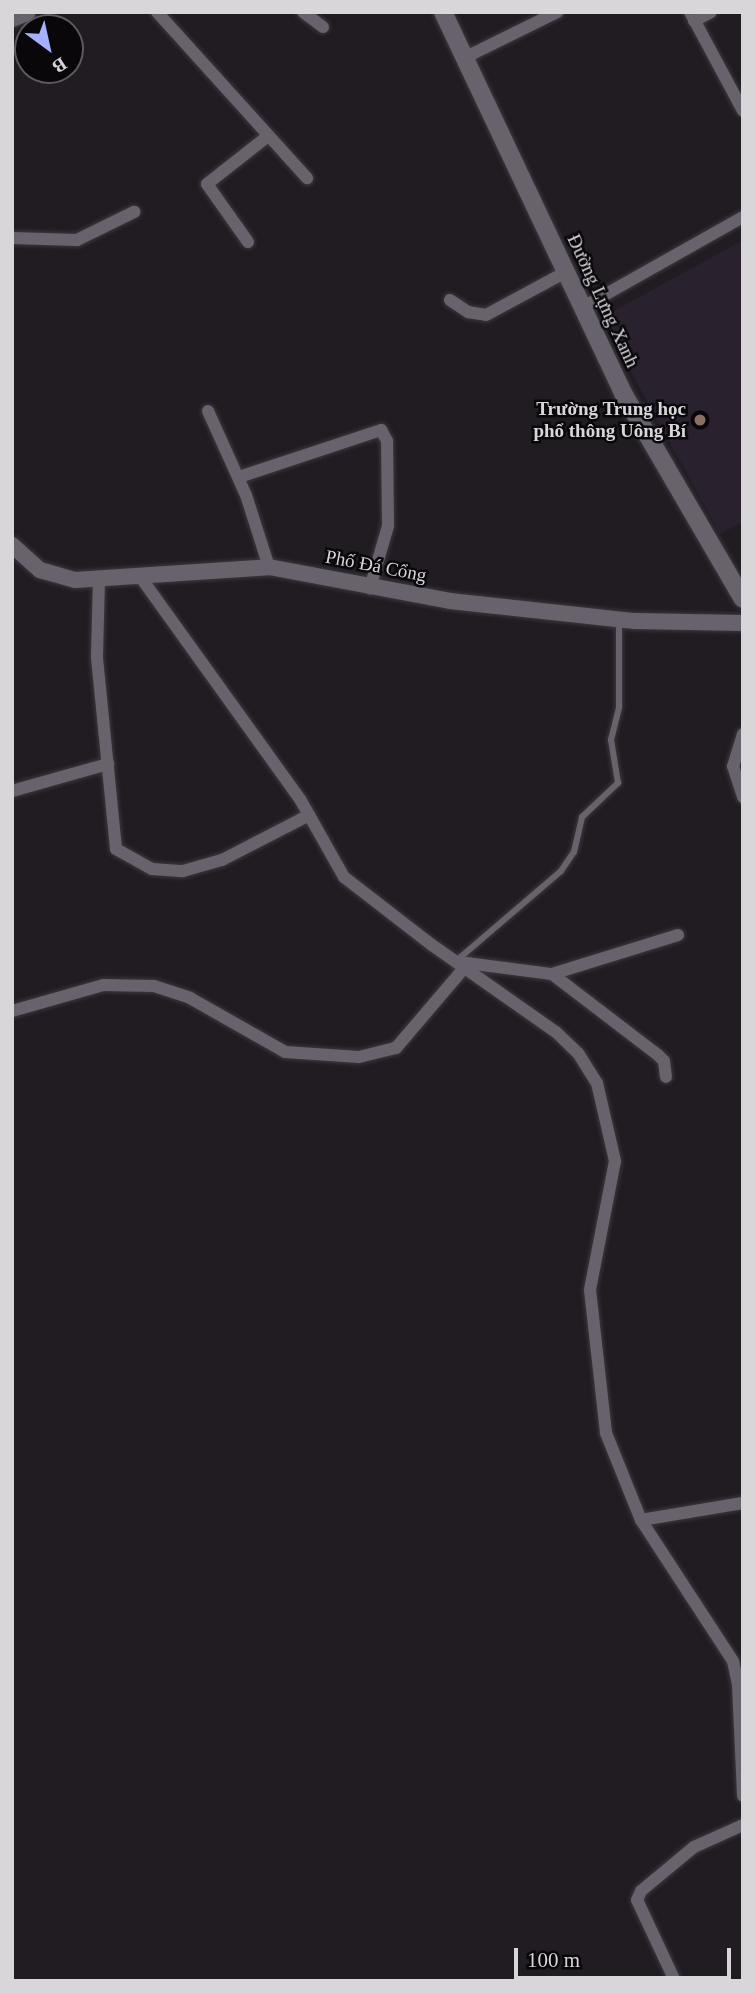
<!DOCTYPE html>
<html>
<head>
<meta charset="utf-8">
<style>
	body { margin:0 }
	#map { position:relative; width:755px; height:1993px; overflow:hidden; background:#201c22; font-family:Georgia,serif }
	div>[style] { position:absolute }
	.built>* { inset:0; background:#29222e }
	.roads { filter:drop-shadow(0 0 2px #3c383d) drop-shadow(0 0 2px #3c383d) }
	.service>* { height:6px; margin:-3px; padding:0 3px; transform-origin:3px; border-radius:3px; background:#67626b }
	.minor>* { height:12px; margin:-6px; padding:0 6px; transform-origin:6px; border-radius:6px; background:#67626b }
	.tertiary>* { height:16px; margin:-8px; padding:0 8px; transform-origin:8px; border-radius:8px; background:#67626b }
	.secondary>* { height:18px; margin:-9px; padding:0 9px; transform-origin:9px; border-radius:9px; background:#67626b }
	.dots>* { width:19px; height:19px; translate:-50% -50%; box-sizing:border-box; border:4px solid #09070a; border-radius:50% }
	span { translate:-50% -50%; white-space:nowrap; text-align:center; line-height:1.15; -webkit-text-stroke:5px #09070a; paint-order:stroke }
	.street-label { font-size:19px; color:#d9d6da }
	.poi-label { font-size:19px; color:#d9d6da; font-weight:700 }
	.right { translate:-100% -50%; text-align:right }
	.frame { position:absolute; inset:0; border:14px solid #d9d6da; pointer-events:none }
	.north { position:absolute; left:14px; top:14px; width:70px; height:70px; box-sizing:border-box; background:#09070a; border:2px solid #5c5a5d; border-radius:50%; rotate:147deg; font-size:19px; font-weight:700; line-height:28px; text-align:center; color:#d9d6da }
	.north::after { content:''; display:block; margin:auto; width:24px; height:32px; background:#a5b1fc; clip-path:polygon(50% 0,100% 100%,50% 72%,0 100%) }
	.scale { position:absolute; left:514px; top:1948px; width:217px; height:32px; box-sizing:border-box; border:4px solid #d9d6da; border-top:0; padding-left:9px; font-size:21px; line-height:24px; white-space:nowrap; color:#d9d6da; -webkit-text-stroke:5px #09070a; paint-order:stroke }
</style>
</head>
<body>
<div id="map">
	<div class="built">
		<div style="clip-path:polygon(743px 240px,743px 522px,720px 534px,601px 318px)"></div>
	</div>
	<div class="roads">
		<div class="service">
			<div style="left:456px;top:961px;width:138px;rotate:-40.6deg"></div>
			<div style="left:561px;top:871px;width:23px;rotate:-56deg"></div>
			<div style="left:574px;top:852px;width:36px;rotate:-77deg"></div>
			<div style="left:582px;top:817px;width:50px;rotate:-43.4deg"></div>
			<div style="left:618px;top:783px;width:44px;rotate:-99.2deg"></div>
			<div style="left:611px;top:740px;width:34px;rotate:-76deg"></div>
			<div style="left:619px;top:707px;width:86px;rotate:-90deg"></div>
		</div>
		<div class="minor">
			<div style="left:157px;top:12px;width:224px;rotate:47.9deg"></div>
			<div style="left:303px;top:12px;width:25px;rotate:37deg"></div>
			<div style="left:690px;top:12px;width:112px;rotate:61.8deg"></div>
			<div style="left:694px;top:21px;width:19px;rotate:-28deg"></div>
			<div style="left:464px;top:58px;width:104px;rotate:-26.3deg"></div>
			<div style="left:12px;top:238px;width:65px;rotate:1.8deg"></div>
			<div style="left:77px;top:240px;width:64px;rotate:-26.2deg"></div>
			<div style="left:248px;top:242px;width:71px;rotate:-125.3deg"></div>
			<div style="left:207px;top:184px;width:78px;rotate:-38.2deg"></div>
			<div style="left:450px;top:300px;width:22px;rotate:34deg"></div>
			<div style="left:468px;top:312px;width:18px;rotate:9deg"></div>
			<div style="left:486px;top:315px;width:91px;rotate:-28.3deg"></div>
			<div style="left:585px;top:306px;width:181px;rotate:-29.4deg"></div>
			<div style="left:208px;top:411px;width:92px;rotate:65.7deg"></div>
			<div style="left:246px;top:495px;width:76px;rotate:72.3deg"></div>
			<div style="left:239px;top:477px;width:150px;rotate:-18.3deg"></div>
			<div style="left:381px;top:430px;width:13px;rotate:61deg"></div>
			<div style="left:387px;top:441px;width:85px;rotate:89.3deg"></div>
			<div style="left:388px;top:526px;width:65px;rotate:106.2deg"></div>
			<div style="left:139px;top:575px;width:276px;rotate:54.3deg"></div>
			<div style="left:300px;top:799px;width:90px;rotate:60.6deg"></div>
			<div style="left:344px;top:877px;width:111px;rotate:37.7deg"></div>
			<div style="left:432px;top:945px;width:151px;rotate:35.1deg"></div>
			<div style="left:556px;top:1032px;width:30px;rotate:44deg"></div>
			<div style="left:578px;top:1053px;width:36px;rotate:58deg"></div>
			<div style="left:597px;top:1083px;width:80px;rotate:77deg"></div>
			<div style="left:615px;top:1161px;width:131px;rotate:101deg"></div>
			<div style="left:590px;top:1290px;width:144px;rotate:83.6deg"></div>
			<div style="left:606px;top:1433px;width:94px;rotate:68.1deg"></div>
			<div style="left:641px;top:1520px;width:168px;rotate:56.9deg"></div>
			<div style="left:733px;top:1661px;width:24px;rotate:78deg"></div>
			<div style="left:738px;top:1684px;width:112px;rotate:87.4deg"></div>
			<div style="left:99px;top:579px;width:79px;rotate:91.5deg"></div>
			<div style="left:97px;top:658px;width:192px;rotate:84.3deg"></div>
			<div style="left:116px;top:849px;width:41px;rotate:29.1deg"></div>
			<div style="left:152px;top:869px;width:31px;rotate:4deg"></div>
			<div style="left:183px;top:871px;width:41px;rotate:-15.8deg"></div>
			<div style="left:222px;top:860px;width:98px;rotate:-27.3deg"></div>
			<div style="left:743px;top:734px;width:34px;rotate:107deg"></div>
			<div style="left:733px;top:766px;width:33px;rotate:72deg"></div>
			<div style="left:12px;top:791px;width:100px;rotate:-15.7deg"></div>
			<div style="left:459px;top:962px;width:94px;rotate:7.4deg"></div>
			<div style="left:552px;top:974px;width:133px;rotate:37.4deg"></div>
			<div style="left:658px;top:1055px;width:8px;rotate:45deg"></div>
			<div style="left:664px;top:1061px;width:16px;rotate:83deg"></div>
			<div style="left:552px;top:974px;width:132px;rotate:-17.2deg"></div>
			<div style="left:12px;top:1011px;width:95px;rotate:-15.9deg"></div>
			<div style="left:103px;top:985px;width:51px;rotate:1.1deg"></div>
			<div style="left:154px;top:986px;width:38px;rotate:18deg"></div>
			<div style="left:190px;top:998px;width:109px;rotate:29.6deg"></div>
			<div style="left:285px;top:1052px;width:74px;rotate:3.9deg"></div>
			<div style="left:359px;top:1057px;width:38px;rotate:-14deg"></div>
			<div style="left:396px;top:1048px;width:105px;rotate:-49.6deg"></div>
			<div style="left:641px;top:1520px;width:103px;rotate:-9.5deg"></div>
			<div style="left:675px;top:1981px;width:89px;rotate:-115.1deg"></div>
			<div style="left:637px;top:1900px;width:10px;rotate:-66deg"></div>
			<div style="left:641px;top:1891px;width:69px;rotate:-39.7deg"></div>
			<div style="left:694px;top:1847px;width:54px;rotate:-24.2deg"></div>
		</div>
		<div class="tertiary">
			<div style="left:12px;top:545px;width:38px;rotate:42deg"></div>
			<div style="left:40px;top:570px;width:36px;rotate:16deg"></div>
			<div style="left:75px;top:580px;width:194px;rotate:-3.8deg"></div>
			<div style="left:269px;top:567px;width:184px;rotate:10.6deg"></div>
			<div style="left:450px;top:601px;width:186px;rotate:6.2deg"></div>
			<div style="left:635px;top:621px;width:108px;rotate:1.1deg"></div>
		</div>
		<div class="secondary">
			<div style="left:443px;top:12px;width:421px;rotate:64.7deg"></div>
			<div style="left:623px;top:393px;width:238px;rotate:59.8deg"></div>
			<div style="left:12px;top:18px;width:16px;rotate:-22deg"></div>
		</div>
	</div>
	<div class="dots">
		<div style="left:700px;top:420px;background:#8d6e63"></div>
	</div>
	<div class="street-label">
		<span style="left:603px;top:301px;rotate:65deg">Đường Lựng Xanh</span>
		<span style="left:376px;top:566px;rotate:11deg">Phố Đá Cổng</span>
	</div>
	<div class="poi-label">
		<span class="right" style="left:686px;top:420px">Trường Trung học<br>phổ thông Uông Bí</span>
	</div>
	<div class="frame"></div>
	<div class="north">B</div>
	<div class="scale">100 m</div>
</div>
</body>
</html>
